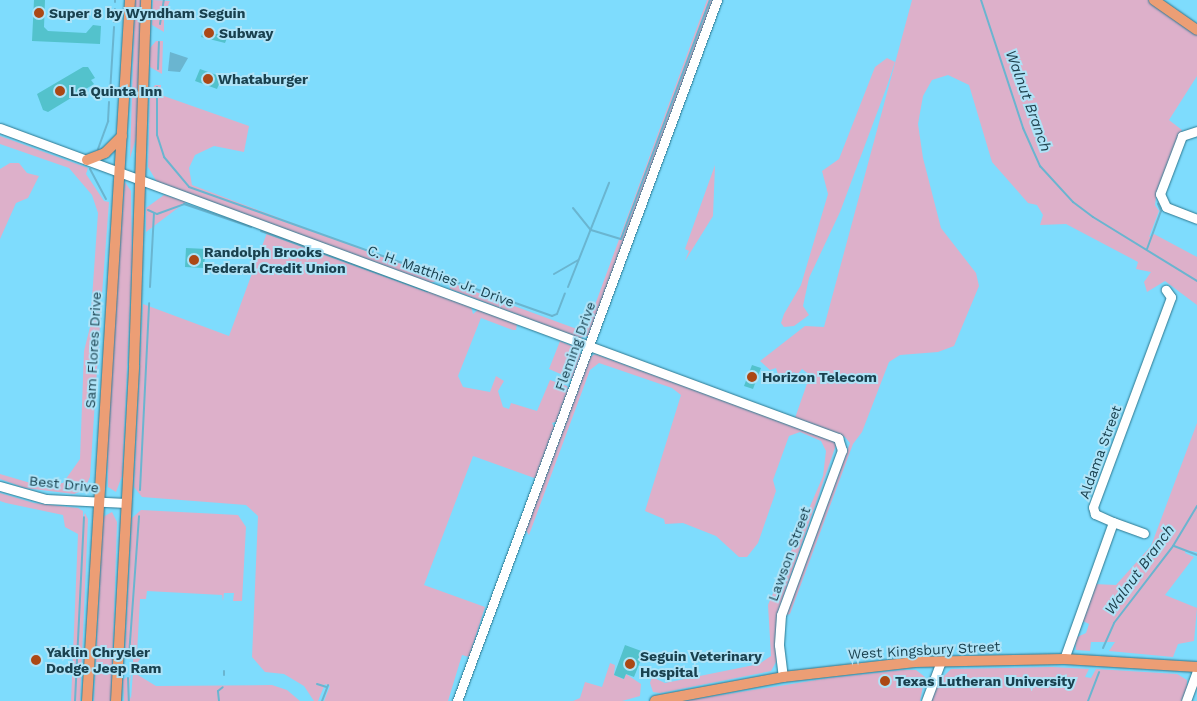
<!DOCTYPE html>
<html>
<head>
<meta charset="utf-8">
<style>
	body { margin:0 }
	#map { position:relative; width:1197px; height:701px; overflow:hidden; background:#7edcfd; font-family:"Work Sans",sans-serif }
	div>[style] { position:absolute }
	.green>* { inset:0; background:#ddb0ca }
	.water>* { inset:0; background:#6ab5d0 }
	.stream>* { height:2px; margin:-1px; padding:0 1px; transform-origin:1px; border-radius:1px; background:#6ab5d0 }
	.building>* { inset:0; background:#53c2cc }
	.roads { filter:drop-shadow(0 0 1px #2d778f) drop-shadow(0 0 1px #2d778f) }
	.minor>* { height:9px; margin:-4.5px; padding:0 4.5px; transform-origin:4.5px; border-radius:4.5px; background:#fff }
	.major>* { height:10px; margin:-5px; padding:0 5px; transform-origin:5px; border-radius:5px; background:#ec9e75 }
	.dots>* { width:14px; height:14px; translate:-50% -50%; box-sizing:border-box; border:2px solid #afe3f7; border-radius:50% }
	span { translate:-50% -50%; white-space:nowrap; text-align:center; line-height:1.15; -webkit-text-stroke:4px #afe3f7; paint-order:stroke }
	.poi-label { font-size:14px; color:#19414f; font-weight:700 }
	.left { translate:0 -50%; text-align:left }
	.street-label { font-size:14px; color:#19414f }
	.water-label { font-size:15px; color:#1c3f4b; font-style:italic }
</style>
</head>
<body>
<div id="map">
	<div class="green">
		<div style="clip-path:polygon(135px 0,142px 0,137px 135px,130px 158px)"></div>
		<div style="clip-path:polygon(153px 0,170px 1px,164px 15px,164px 32px,152px 25px)"></div>
		<div style="clip-path:polygon(707px 0,713px 0,589px 336px,578px 338px,450px 289px,449px 282px,585px 332px)"></div>
		<div style="clip-path:polygon(912px 0,1149px 0,1197px 34px,1197px 76px,1169px 120px,1182px 130px,1157px 190px,1155px 205px,1159px 211px,1149px 237px,1154px 234px,1197px 257px,1197px 305px,1165px 281px,1147px 292px,1144px 282px,1151px 272px,1136px 269px,1138px 262px,1066px 224px,1040px 225px,1043px 215px,1037px 205px,1028px 203px,992px 162px,969px 85px,948px 75px,932px 80px,923px 96px,918px 124px,923px 158px,941px 228px,976px 273px,979px 286px,954px 346px,938px 352px,900px 355px,889px 362px,862px 432px,853px 444px,790px 614px,786px 615px,850px 443px,845px 437px,795px 418px,810px 375px,802px 369px,797px 375px,794px 372px,787px 378px,779px 378px,776px 368px,770px 370px,760px 361px,805px 326px,824px 327px)"></div>
		<div style="clip-path:polygon(156px 41px,163px 41px,162px 74px,150px 67px,150px 48px)"></div>
		<div style="clip-path:polygon(887px 58px,895px 62px,887px 86px,840px 212px,809px 278px,803px 306px,809px 315px,794px 326px,784px 327px,781px 323px,784px 314px,801px 285px,828px 194px,822px 171px,839px 159px,875px 67px)"></div>
		<div style="clip-path:polygon(155px 85px,161px 85px,161px 95px,249px 126px,244px 152px,214px 146px,195px 155px,189px 168px,192px 185px,438px 278px,436px 281px,430px 283px,157px 182px,148px 167px,150px 91px)"></div>
		<div style="clip-path:polygon(0 136px,88px 168px,86px 174px,104px 201px,109px 202px,102px 294px,93px 299px,101px 309px,90px 477px,84px 490px,74px 494px,25px 488px,0 479px,0 474px,34px 484px,63px 483px,80px 459px,84px 351px,90px 327px,98px 213px,92px 195px,69px 168px,0 144px)"></div>
		<div style="clip-path:polygon(10px 163px,19px 163px,27px 173px,39px 176px,28px 198px,16px 203px,0 239px,0 169px)"></div>
		<div style="clip-path:polygon(715px 165px,713px 216px,685px 261px,689px 251px,685px 249px)"></div>
		<div style="clip-path:polygon(125px 182px,131px 191px,132px 259px,122px 476px,116px 492px,108px 487px,107px 412px)"></div>
		<div style="clip-path:polygon(164px 195px,187px 201px,146px 232px,146px 208px)"></div>
		<div style="clip-path:polygon(268px 230px,471px 306px,473px 314px,479px 309px,517px 324px,516px 330px,513px 330px,481px 318px,458px 376px,463px 387px,490px 392px,496px 376px,504px 381px,498px 391px,503px 407px,509px 409px,511px 403px,537px 411px,550px 380px,567px 386px,569px 392px,559px 421px,552px 423px,555px 429px,537px 479px,473px 456px,424px 585px,485px 607px,469px 657px,462px 655px,448px 701px,324px 701px,330px 686px,325px 684px,318px 701px,314px 701px,304px 686px,284px 674px,265px 672px,252px 657px,258px 516px,246px 505px,142px 497px,134px 487px,143px 304px,229px 336px)"></div>
		<div style="clip-path:polygon(560px 341px,579px 349px,581px 355px,572px 379px,549px 369px)"></div>
		<div style="clip-path:polygon(595px 354px,834px 440px,836px 445px,778px 612px,776px 662px,771px 671px,660px 693px,653px 692px,650px 683px,652px 677px,665px 683px,759px 664px,771px 656px,768px 605px,823px 476px,826px 451px,821px 441px,800px 432px,789px 436px,773px 480px,776px 491px,758px 543px,747px 557px,739px 557px,716px 536px,683px 523px,665px 524px,664px 519px,645px 511px,681px 395px,672px 388px,599px 363px,590px 370px,529px 535px,525px 529px,589px 358px)"></div>
		<div style="clip-path:polygon(1197px 423px,1197px 552px,1186px 550px,1185px 553px,1194px 557px,1165px 595px,1197px 608px,1194px 641px,1178px 644px,1173px 657px,1109px 651px,1115px 642px,1091px 642px,1090px 651px,1076px 650px,1075px 638px,1086px 633px,1089px 624px,1081px 620px,1094px 584px,1116px 585px,1151px 546px)"></div>
		<div style="clip-path:polygon(0 493px,34px 503px,78px 508px,83px 511px,83px 519px,85px 513px,88px 519px,80px 701px,71px 701px,78px 534px,65px 527px,63px 515px,6px 503px,0 501px)"></div>
		<div style="clip-path:polygon(141px 510px,238px 515px,246px 527px,242px 601px,233px 601px,234px 593px,224px 593px,223px 601px,222px 595px,147px 591px,146px 599px,140px 599px,137px 653px,143px 656px,137px 663px,133px 663px,133px 650px,137px 588px,132px 661px,130px 654px,129px 658px,125px 654px,132px 518px)"></div>
		<div style="clip-path:polygon(112px 512px,117px 522px,111px 701px,94px 701px,103px 517px)"></div>
		<div style="clip-path:polygon(610px 663px,615px 665px,614px 675px,623px 679px,626px 674px,641px 684px,640px 696px,622px 701px,573px 701px,580px 698px,585px 682px,602px 687px)"></div>
		<div style="clip-path:polygon(1052px 667px,1089px 669px,1085px 677px,1091px 678px,1096px 669px,1177px 674px,1187px 680px,1187px 688px,1182px 701px,931px 701px,938px 682px,951px 669px)"></div>
		<div style="clip-path:polygon(903px 670px,916px 670px,925px 677px,920px 701px,684px 701px,829px 678px)"></div>
		<div style="clip-path:polygon(133px 672px,156px 686px,272px 685px,287px 690px,300px 701px,124px 701px,123px 680px,127px 677px,129px 680px,131px 673px,129px 693px,131px 699px)"></div>
	</div>
	<div class="water">
		<div style="clip-path:polygon(170px 52px,188px 58px,180px 72px,168px 71px)"></div>
	</div>
	<div class="stream">
		<div style="left:981px;top:0;width:135px;rotate:71.8deg"></div>
		<div style="left:1023px;top:128px;width:42px;rotate:65.9deg"></div>
		<div style="left:1040px;top:166px;width:49px;rotate:47.5deg"></div>
		<div style="left:1073px;top:202px;width:25px;rotate:37deg"></div>
		<div style="left:1093px;top:217px;width:122px;rotate:31.6deg"></div>
		<div style="left:115px;top:2px;width:2px;rotate:-90deg"></div>
		<div style="left:114px;top:22px;width:13px;rotate:-86deg"></div>
		<div style="left:160px;top:24px;width:24px;rotate:-81deg"></div>
		<div style="left:158px;top:69px;width:27px;rotate:-88deg"></div>
		<div style="left:157px;top:87px;width:48px;rotate:90deg"></div>
		<div style="left:157px;top:135px;width:23px;rotate:72deg"></div>
		<div style="left:164px;top:157px;width:39px;rotate:50deg"></div>
		<div style="left:189px;top:187px;width:260px;rotate:19.6deg"></div>
		<div style="left:434px;top:274px;width:5px;rotate:112deg"></div>
		<div style="left:110px;top:93px;width:66px;rotate:-86.5deg"></div>
		<div style="left:98px;top:149px;width:30px;rotate:-70deg"></div>
		<div style="left:108px;top:121px;width:19px;rotate:-87deg"></div>
		<div style="left:90px;top:169px;width:34px;rotate:62deg"></div>
		<div style="left:573px;top:208px;width:28px;rotate:51deg"></div>
		<div style="left:591px;top:230px;width:31px;rotate:17deg"></div>
		<div style="left:621px;top:239px;width:255px;rotate:-69.6deg"></div>
		<div style="left:148px;top:210px;width:10px;rotate:24deg"></div>
		<div style="left:157px;top:214px;width:29px;rotate:-20deg"></div>
		<div style="left:184px;top:204px;width:71px;rotate:18.9deg"></div>
		<div style="left:261px;top:231px;width:177px;rotate:19.9deg"></div>
		<div style="left:1147px;top:249px;width:40px;rotate:-69.8deg"></div>
		<div style="left:1161px;top:211px;width:8px;rotate:-113deg"></div>
		<div style="left:554px;top:274px;width:28px;rotate:-30deg"></div>
		<div style="left:456px;top:282px;width:102px;rotate:19.5deg"></div>
		<div style="left:552px;top:316px;width:5px;rotate:-22deg"></div>
		<div style="left:557px;top:314px;width:22px;rotate:-69deg"></div>
		<div style="left:150px;top:287px;width:74px;rotate:-86.9deg"></div>
		<div style="left:568px;top:287px;width:112px;rotate:-68.5deg"></div>
		<div style="left:140px;top:490px;width:187px;rotate:-87.2deg"></div>
		<div style="left:1174px;top:546px;width:25px;rotate:21deg"></div>
		<div style="left:1103px;top:648px;width:27px;rotate:-66deg"></div>
		<div style="left:1114px;top:623px;width:97px;rotate:-52.5deg"></div>
		<div style="left:1173px;top:546px;width:47px;rotate:-59deg"></div>
		<div style="left:129px;top:656px;width:140px;rotate:-85.9deg"></div>
		<div style="left:224px;top:675px;width:4px;rotate:-90deg"></div>
		<div style="left:128px;top:678px;width:23px;rotate:88deg"></div>
		<div style="left:317px;top:684px;width:10px;rotate:17deg"></div>
		<div style="left:75px;top:701px;width:184px;rotate:-87.2deg"></div>
		<div style="left:219px;top:701px;width:10px;rotate:-96deg"></div>
		<div style="left:218px;top:691px;width:6px;rotate:-39deg"></div>
		<div style="left:322px;top:701px;width:17px;rotate:-69deg"></div>
		<div style="left:1088px;top:701px;width:31px;rotate:-69deg"></div>
	</div>
	<div class="building">
		<div style="clip-path:polygon(34px 0,45px 0,44px 27px,48px 31px,86px 33px,93px 25px,101px 26px,100px 44px,32px 41px)"></div>
		<div style="clip-path:polygon(204px 29px,227px 38px,225px 43px,201px 37px)"></div>
		<div style="clip-path:polygon(83px 67px,88px 67px,95px 78px,91px 80px,94px 84px,48px 112px,43px 110px,37px 94px)"></div>
		<div style="clip-path:polygon(200px 69px,222px 77px,217px 89px,195px 81px)"></div>
		<div style="clip-path:polygon(186px 248px,207px 249px,203px 268px,185px 267px)"></div>
		<div style="clip-path:polygon(752px 365px,761px 368px,753px 389px,744px 386px)"></div>
		<div style="clip-path:polygon(625px 645px,644px 652px,634px 677px,626px 674px,624px 679px,614px 675px)"></div>
	</div>
	<div class="roads">
		<div class="minor">
			<div style="left:0;top:128px;width:894px;rotate:20.3deg"></div>
			<div style="left:838px;top:438px;width:13px;rotate:72deg"></div>
			<div style="left:842px;top:450px;width:176px;rotate:110.3deg"></div>
			<div style="left:781px;top:615px;width:30px;rotate:94deg"></div>
			<div style="left:779px;top:645px;width:32px;rotate:83deg"></div>
			<div style="left:1197px;top:131px;width:16px;rotate:162deg"></div>
			<div style="left:1182px;top:136px;width:62px;rotate:110.8deg"></div>
			<div style="left:1160px;top:194px;width:14px;rotate:65deg"></div>
			<div style="left:1166px;top:207px;width:33px;rotate:21deg"></div>
			<div style="left:0;top:486px;width:48px;rotate:15.8deg"></div>
			<div style="left:46px;top:499px;width:80px;rotate:2.9deg"></div>
			<div style="left:1113px;top:522px;width:33px;rotate:20deg"></div>
			<div style="left:1064px;top:659px;width:145px;rotate:-70.3deg"></div>
			<div style="left:1113px;top:522px;width:20px;rotate:-156deg"></div>
			<div style="left:1095px;top:514px;width:7px;rotate:-106deg"></div>
			<div style="left:1093px;top:507px;width:224px;rotate:-69.6deg"></div>
			<div style="left:1171px;top:297px;width:9px;rotate:-126deg"></div>
			<div style="left:457px;top:701px;width:748px;rotate:-69.65deg"></div>
			<div style="left:926px;top:701px;width:43px;rotate:-69.4deg"></div>
			<div style="left:1186px;top:701px;width:32px;rotate:-70deg"></div>
		</div>
		<div class="major">
			<div style="left:1154px;top:0;width:52px;rotate:34.9deg"></div>
			<div style="left:87px;top:160px;width:19px;rotate:-21deg"></div>
			<div style="left:105px;top:153px;width:24px;rotate:-45deg"></div>
			<div style="left:87px;top:701px;width:702px;rotate:-86.49deg"></div>
			<div style="left:116px;top:701px;width:336px;rotate:-86.9deg"></div>
			<div style="left:134px;top:365px;width:365px;rotate:-88.1deg"></div>
			<div style="left:655px;top:701px;width:130px;rotate:-10.6deg"></div>
			<div style="left:783px;top:677px;width:133px;rotate:-6.5deg"></div>
			<div style="left:915px;top:662px;width:149px;rotate:-1.2deg"></div>
			<div style="left:1064px;top:659px;width:133px;rotate:3.4deg"></div>
		</div>
	</div>
	<div class="dots">
		<div style="left:39px;top:13px;background:#ac4815"></div>
		<div style="left:209px;top:33px;background:#ac4815"></div>
		<div style="left:208px;top:79px;background:#ac4815"></div>
		<div style="left:60px;top:91px;background:#ac4815"></div>
		<div style="left:194px;top:260px;background:#ac4815"></div>
		<div style="left:752px;top:377px;background:#ac4815"></div>
		<div style="left:36px;top:660px;background:#ac4815"></div>
		<div style="left:630px;top:664px;background:#ac4815"></div>
		<div style="left:885px;top:681px;background:#ac4815"></div>
	</div>
	<div class="poi-label">
		<span class="left" style="left:49px;top:13px">Super 8 by Wyndham Seguin</span>
		<span class="left" style="left:219px;top:33px">Subway</span>
		<span class="left" style="left:218px;top:79px">Whataburger</span>
		<span class="left" style="left:70px;top:91px">La Quinta Inn</span>
		<span class="left" style="left:204px;top:260px">Randolph Brooks<br>Federal Credit Union</span>
		<span class="left" style="left:762px;top:377px">Horizon Telecom</span>
		<span class="left" style="left:46px;top:660px">Yaklin Chrysler<br>Dodge Jeep Ram</span>
		<span class="left" style="left:640px;top:664px">Seguin Veterinary<br>Hospital</span>
		<span class="left" style="left:895px;top:681px">Texas Lutheran University</span>
	</div>
	<div class="street-label">
		<span style="left:441px;top:276px;rotate:20deg">C. H. Matthies Jr. Drive</span>
		<span style="left:575px;top:346px;rotate:-70deg">Fleming Drive</span>
		<span style="left:93px;top:350px;rotate:-87deg">Sam Flores Drive</span>
		<span style="left:1100px;top:452px;rotate:-70deg">Aldama Street</span>
		<span style="left:64px;top:484px;rotate:6deg">Best Drive</span>
		<span style="left:789px;top:554px;rotate:-70deg">Lawson Street</span>
		<span style="left:924px;top:650px;rotate:-3deg">West Kingsbury Street</span>
	</div>
	<div class="water-label">
		<span style="left:1028px;top:101px;rotate:70deg">Walnut Branch</span>
		<span style="left:1140px;top:570px;rotate:-54deg">Walnut Branch</span>
	</div>
</div>
</body>
</html>
